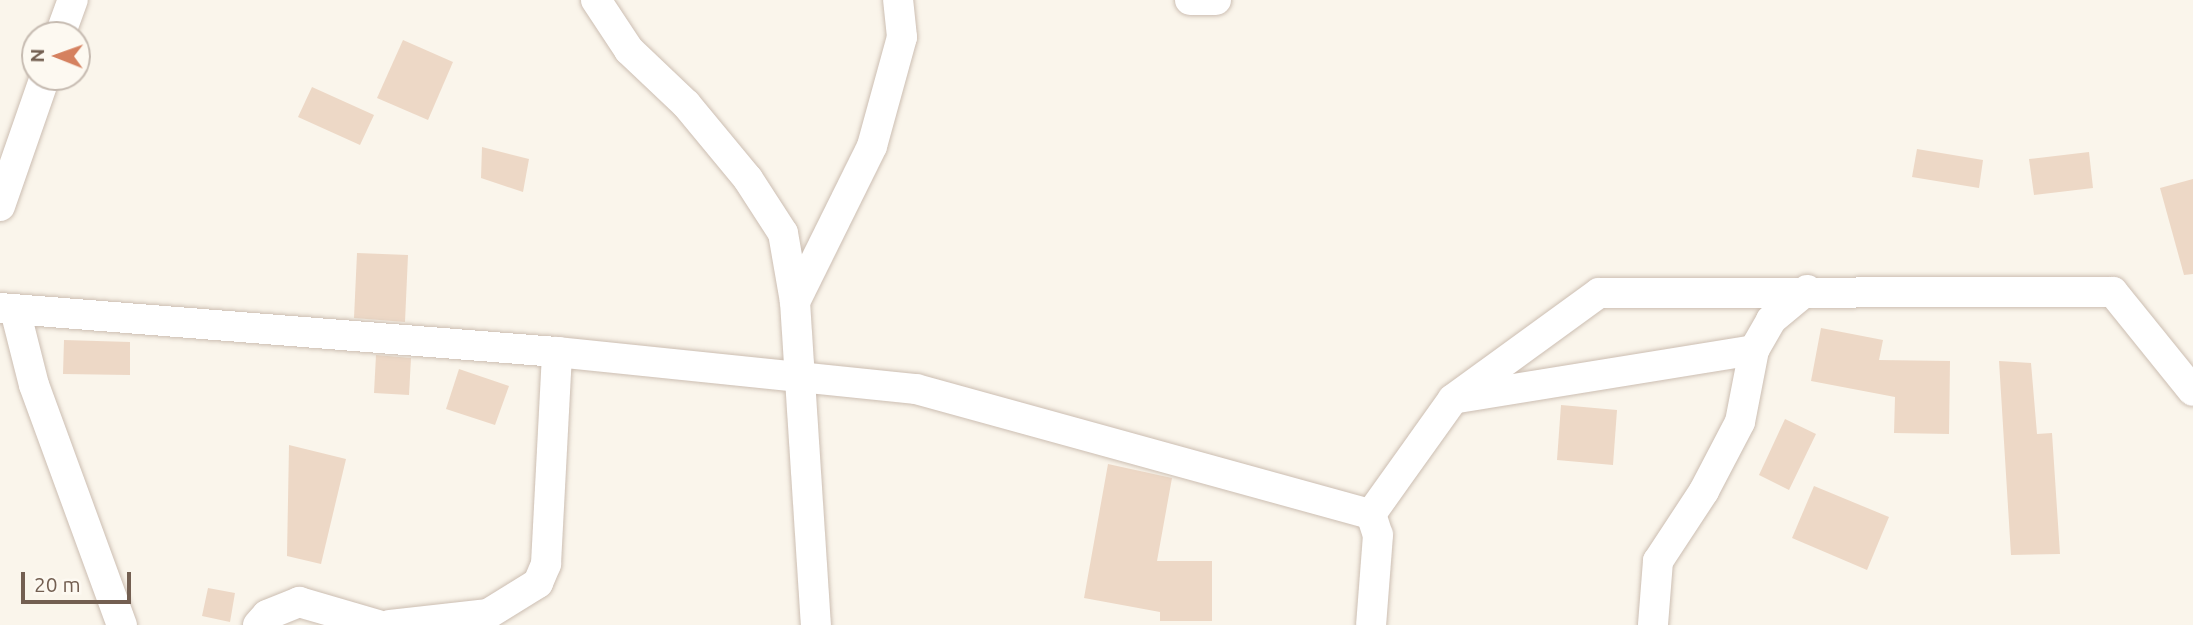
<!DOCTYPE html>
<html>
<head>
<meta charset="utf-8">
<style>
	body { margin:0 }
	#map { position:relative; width:2193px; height:625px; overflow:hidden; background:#faf5eb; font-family:Ubuntu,sans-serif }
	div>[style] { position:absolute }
	.building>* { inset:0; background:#edd8c6 }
	.roads { filter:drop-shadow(0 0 2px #ccbeb2) drop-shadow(0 0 2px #ccbeb2) }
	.street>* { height:30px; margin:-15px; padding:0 15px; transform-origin:15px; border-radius:15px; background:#fff }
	span { translate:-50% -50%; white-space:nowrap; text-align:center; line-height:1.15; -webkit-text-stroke:5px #fdf9f1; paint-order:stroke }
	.north { position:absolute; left:21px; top:21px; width:70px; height:70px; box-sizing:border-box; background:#fdf9f1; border:2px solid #c6bbb1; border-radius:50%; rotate:271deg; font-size:19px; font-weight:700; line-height:28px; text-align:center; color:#735f51 }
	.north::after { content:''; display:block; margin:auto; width:24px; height:32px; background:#d5815f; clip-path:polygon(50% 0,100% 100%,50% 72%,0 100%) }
	.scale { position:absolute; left:21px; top:572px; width:110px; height:32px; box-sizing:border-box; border:4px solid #735f51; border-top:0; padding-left:9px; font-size:21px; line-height:24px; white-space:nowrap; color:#735f51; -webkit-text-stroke:5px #fdf9f1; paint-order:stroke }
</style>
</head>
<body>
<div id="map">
	<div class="building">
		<div style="clip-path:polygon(403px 40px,453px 62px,428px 120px,377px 98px)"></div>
		<div style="clip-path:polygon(312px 87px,374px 115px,360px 145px,298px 117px)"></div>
		<div style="clip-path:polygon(482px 147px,529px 159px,523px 192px,481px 178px)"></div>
		<div style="clip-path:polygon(1917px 149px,1983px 160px,1979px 188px,1912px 177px)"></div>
		<div style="clip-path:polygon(2089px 152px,2093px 188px,2034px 195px,2029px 159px)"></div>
		<div style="clip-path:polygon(2193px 179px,2193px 274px,2184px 275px,2160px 188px)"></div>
		<div style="clip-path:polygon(357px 253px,408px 255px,405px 322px,354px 318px)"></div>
		<div style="clip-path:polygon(1821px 328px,1883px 340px,1879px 360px,1950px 361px,1949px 434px,1894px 433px,1895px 397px,1811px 381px)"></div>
		<div style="clip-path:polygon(64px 340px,130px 342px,130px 375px,63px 374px)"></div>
		<div style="clip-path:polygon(376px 355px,411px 358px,409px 395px,374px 393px)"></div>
		<div style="clip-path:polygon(1999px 361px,2031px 363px,2037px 434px,2052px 433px,2060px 554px,2011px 555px)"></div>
		<div style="clip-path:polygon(459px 369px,509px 386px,495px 425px,446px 409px)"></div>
		<div style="clip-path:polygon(1561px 405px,1617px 410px,1613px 465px,1557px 460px)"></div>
		<div style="clip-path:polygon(1785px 419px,1816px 434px,1789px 490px,1759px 475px)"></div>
		<div style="clip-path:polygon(289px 445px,346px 459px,321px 564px,287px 556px)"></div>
		<div style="clip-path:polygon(1108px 464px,1172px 478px,1157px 561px,1212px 561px,1212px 621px,1160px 621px,1160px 612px,1084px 598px)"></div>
		<div style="clip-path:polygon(1814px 486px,1889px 517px,1867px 570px,1792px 538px)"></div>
		<div style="clip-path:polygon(208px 588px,235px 593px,230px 622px,202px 616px)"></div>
	</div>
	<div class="roads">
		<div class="street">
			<div style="left:596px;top:0;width:60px;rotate:56.6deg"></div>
			<div style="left:629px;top:50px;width:79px;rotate:43.5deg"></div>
			<div style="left:686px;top:104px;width:97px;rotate:50.4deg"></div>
			<div style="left:748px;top:179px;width:64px;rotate:57.1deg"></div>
			<div style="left:783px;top:233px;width:70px;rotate:80.1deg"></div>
			<div style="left:795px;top:302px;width:324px;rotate:86.3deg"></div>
			<div style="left:1190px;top:0;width:26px"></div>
			<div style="left:60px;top:35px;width:37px;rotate:-70deg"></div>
			<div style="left:0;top:206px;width:137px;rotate:-70.8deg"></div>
			<div style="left:795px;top:302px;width:174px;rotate:-63.7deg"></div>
			<div style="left:872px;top:146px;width:113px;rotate:-74.6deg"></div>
			<div style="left:902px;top:37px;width:37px;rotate:-96deg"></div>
			<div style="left:0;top:308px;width:559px;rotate:4.52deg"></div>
			<div style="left:557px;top:352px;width:361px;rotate:5.9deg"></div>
			<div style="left:916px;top:389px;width:472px;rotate:15.4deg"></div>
			<div style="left:1371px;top:514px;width:141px;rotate:-54.5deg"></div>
			<div style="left:1453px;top:399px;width:180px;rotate:-36deg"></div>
			<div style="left:1599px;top:293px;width:514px;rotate:-0.11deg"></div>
			<div style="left:2113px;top:292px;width:127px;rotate:51.1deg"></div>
			<div style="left:15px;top:310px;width:77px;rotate:75.8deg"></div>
			<div style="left:34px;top:385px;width:256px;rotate:69.9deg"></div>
			<div style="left:1754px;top:350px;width:34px;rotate:-60deg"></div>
			<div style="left:1771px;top:320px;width:47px;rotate:-39.8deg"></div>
			<div style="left:1458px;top:398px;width:300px;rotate:-9.2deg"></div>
			<div style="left:1754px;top:350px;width:73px;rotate:101deg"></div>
			<div style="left:1740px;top:422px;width:78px;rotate:117.6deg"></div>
			<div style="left:1704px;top:491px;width:84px;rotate:123.3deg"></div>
			<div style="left:1658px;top:561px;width:64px;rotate:94.5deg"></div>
			<div style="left:1371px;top:514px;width:22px;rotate:72deg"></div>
			<div style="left:1378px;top:535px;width:90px;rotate:94.4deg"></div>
			<div style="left:258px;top:625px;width:13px;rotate:-48deg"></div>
			<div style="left:267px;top:615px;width:35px;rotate:-22deg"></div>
			<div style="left:299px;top:602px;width:82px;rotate:16.2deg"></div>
			<div style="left:390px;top:625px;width:99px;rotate:-6.4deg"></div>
			<div style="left:488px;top:614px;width:59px;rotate:-31.8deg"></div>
			<div style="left:538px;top:583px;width:21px;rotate:-67deg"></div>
			<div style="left:546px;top:564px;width:212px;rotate:-87deg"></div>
		</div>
	</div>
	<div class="north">N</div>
	<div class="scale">20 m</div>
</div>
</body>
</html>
